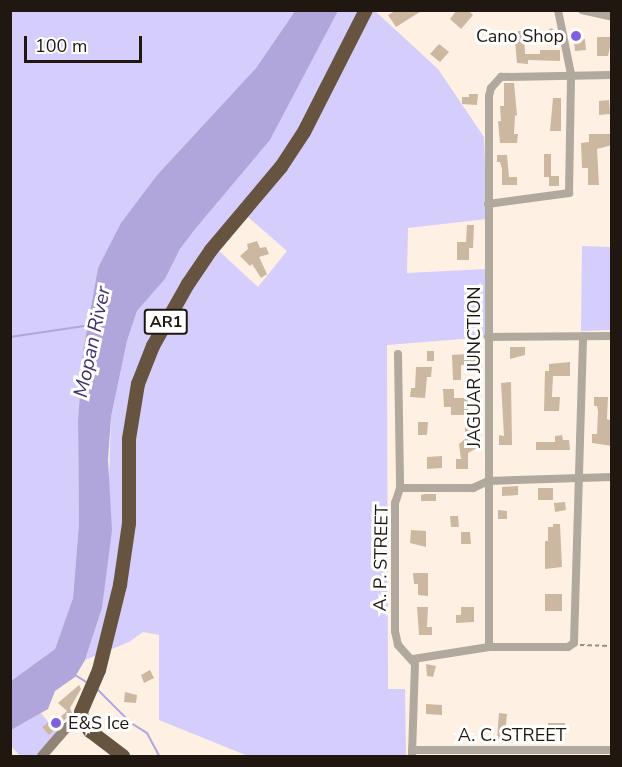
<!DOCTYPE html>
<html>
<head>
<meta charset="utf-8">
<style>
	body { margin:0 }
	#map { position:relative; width:622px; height:767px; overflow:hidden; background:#fef1e3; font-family:"Nunito Sans",sans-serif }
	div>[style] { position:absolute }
	.green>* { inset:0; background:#d5cdfb }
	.water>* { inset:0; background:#b0a6dc }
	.stream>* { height:2px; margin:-1px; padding:0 1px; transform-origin:1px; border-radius:1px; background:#b0a6dc }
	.building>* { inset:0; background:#ccb7a1 }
	.path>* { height:1.5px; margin-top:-0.75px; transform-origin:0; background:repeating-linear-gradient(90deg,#988d82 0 4.5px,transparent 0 7.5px) }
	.street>* { height:8px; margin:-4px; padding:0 4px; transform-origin:4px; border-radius:4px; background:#b1a89e }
	.secondary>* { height:10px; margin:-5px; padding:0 5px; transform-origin:5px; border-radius:5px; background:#918476 }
	.highway>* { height:14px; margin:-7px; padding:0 7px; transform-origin:7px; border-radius:7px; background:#665440 }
	.dots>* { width:16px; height:16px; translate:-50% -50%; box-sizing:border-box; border:3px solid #fff; border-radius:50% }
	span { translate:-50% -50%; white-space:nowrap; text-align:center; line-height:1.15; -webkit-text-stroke:6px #fff; paint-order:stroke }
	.shield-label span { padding:2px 4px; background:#fff; border:2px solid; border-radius:4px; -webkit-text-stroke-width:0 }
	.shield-label { font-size:16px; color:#201810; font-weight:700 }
	.poi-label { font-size:18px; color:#201810 }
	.right { translate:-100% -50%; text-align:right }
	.left { translate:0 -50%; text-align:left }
	.street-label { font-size:18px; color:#201810 }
	.water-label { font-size:20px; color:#412e6f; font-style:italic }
	.frame { position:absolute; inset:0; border:12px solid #201810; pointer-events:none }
	.scale { position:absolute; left:24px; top:36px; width:118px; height:27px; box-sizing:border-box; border:3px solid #201810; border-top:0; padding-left:8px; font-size:18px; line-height:21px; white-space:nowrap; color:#201810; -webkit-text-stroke:4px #fff; paint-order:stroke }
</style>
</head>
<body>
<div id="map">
	<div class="green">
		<div style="clip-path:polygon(10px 11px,295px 11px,256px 68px,158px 174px,98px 268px,83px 351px,78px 420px,79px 523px,73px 598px,55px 649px,11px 681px)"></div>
		<div style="clip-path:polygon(evenodd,338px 11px,375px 11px,438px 69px,484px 137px,487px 219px,408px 228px,407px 273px,486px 269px,487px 337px,387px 345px,388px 689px,405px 689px,406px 756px,248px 756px,159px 720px,159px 635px,143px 632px,129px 642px,85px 660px,102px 608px,106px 572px,111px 417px,127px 341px,137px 311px,165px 279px,180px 249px,196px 228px,270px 140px,338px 11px,248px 217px,287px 251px,258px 287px,217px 249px,248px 217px)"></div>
		<div style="clip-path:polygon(582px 246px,611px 247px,611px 330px,581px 331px)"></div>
		<div style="clip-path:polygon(41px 713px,57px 733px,36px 756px,20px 756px,11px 746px,10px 730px)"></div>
	</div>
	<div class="water">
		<div style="clip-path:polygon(295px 11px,338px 11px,270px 140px,196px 228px,180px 249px,165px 279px,137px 311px,127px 341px,111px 417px,108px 460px,112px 530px,102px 608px,85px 660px,75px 677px,55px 691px,48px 709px,11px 730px,11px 681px,55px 649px,73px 598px,79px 523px,78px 420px,83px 351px,98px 268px,121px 223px,158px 174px,256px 68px)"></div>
	</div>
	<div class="stream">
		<div style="left:10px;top:337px;width:82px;rotate:-8.4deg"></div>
		<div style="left:75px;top:675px;width:15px;rotate:32deg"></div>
		<div style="left:96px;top:688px;width:49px;rotate:45deg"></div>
		<div style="left:131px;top:723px;width:19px;rotate:32deg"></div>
		<div style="left:147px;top:733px;width:26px;rotate:62deg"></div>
	</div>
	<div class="building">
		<div style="clip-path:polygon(397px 10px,423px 10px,396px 27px,388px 15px)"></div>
		<div style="clip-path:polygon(457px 10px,468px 10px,473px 15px,461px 29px,450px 19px)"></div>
		<div style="clip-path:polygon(552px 28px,558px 39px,548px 44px,542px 33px)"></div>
		<div style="clip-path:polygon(518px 31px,524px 31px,525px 54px,540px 54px,540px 50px,560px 50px,560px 61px,528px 60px,528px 64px,517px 63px,515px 41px,518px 41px)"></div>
		<div style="clip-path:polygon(597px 37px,612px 37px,608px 56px,597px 56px)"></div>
		<div style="clip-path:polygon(585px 39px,586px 50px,575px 51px,574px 41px)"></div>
		<div style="clip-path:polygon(439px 44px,449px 52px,440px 62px,430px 54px)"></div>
		<div style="clip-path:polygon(504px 83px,514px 83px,517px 115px,515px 116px,514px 134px,518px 134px,517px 143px,500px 143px,498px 121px,501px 121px,500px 106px,504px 106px)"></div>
		<div style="clip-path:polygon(469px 94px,478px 94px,477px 105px,462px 104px,462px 97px,469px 97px)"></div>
		<div style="clip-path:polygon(553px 98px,561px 98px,561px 131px,550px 131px)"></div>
		<div style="clip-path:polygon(609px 100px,610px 114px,599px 115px,599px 101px)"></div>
		<div style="clip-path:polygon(589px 134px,612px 134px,612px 145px,597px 149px,599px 185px,588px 185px,588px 168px,582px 168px,581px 143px,589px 142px)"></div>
		<div style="clip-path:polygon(544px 154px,551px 154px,551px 176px,559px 176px,559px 186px,549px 186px,549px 177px,544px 177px)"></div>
		<div style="clip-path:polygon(497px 155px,507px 155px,509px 177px,517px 177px,517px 185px,502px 185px,502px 169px,500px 162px,497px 162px)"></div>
		<div style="clip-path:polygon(467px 225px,474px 225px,473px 248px,469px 248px,469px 260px,457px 260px,457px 242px,466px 242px)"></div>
		<div style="clip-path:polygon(257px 241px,260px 248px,266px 247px,269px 254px,259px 257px,267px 274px,261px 278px,252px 264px,250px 266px,240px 256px,248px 249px,247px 244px)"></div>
		<div style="clip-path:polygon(510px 347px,525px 347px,525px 355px,510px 359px)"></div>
		<div style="clip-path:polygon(427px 351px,434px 351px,434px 361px,427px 361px)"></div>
		<div style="clip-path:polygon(468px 354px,468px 357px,481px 357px,481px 364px,461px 365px,461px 380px,453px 380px,452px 355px)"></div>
		<div style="clip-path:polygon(570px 362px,570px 376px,553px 376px,552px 397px,560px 397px,559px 411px,544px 411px,545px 371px,549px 371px,549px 364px)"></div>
		<div style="clip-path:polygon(416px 367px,432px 367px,431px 377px,427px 377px,425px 398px,410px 397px,411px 388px,415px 388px)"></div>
		<div style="clip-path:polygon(511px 382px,512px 445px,499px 445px,499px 435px,504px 436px,501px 383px)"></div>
		<div style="clip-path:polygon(443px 389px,454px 389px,454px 398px,468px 398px,468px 415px,451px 415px,451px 407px,444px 407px)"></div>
		<div style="clip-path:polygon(594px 397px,608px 397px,607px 419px,612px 421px,612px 446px,592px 443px,592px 434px,597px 434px,598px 411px,597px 406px,594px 406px)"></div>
		<div style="clip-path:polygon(465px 421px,478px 421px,477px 448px,468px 453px,468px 469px,456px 469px,456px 459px,461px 459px,459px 444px,465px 439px)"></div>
		<div style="clip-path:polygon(418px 422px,428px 422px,427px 435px,418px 435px)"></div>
		<div style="clip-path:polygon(562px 435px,563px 440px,569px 440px,570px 450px,536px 450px,536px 442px,555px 442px,555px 436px)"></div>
		<div style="clip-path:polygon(442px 456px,442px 468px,427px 469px,427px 457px)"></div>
		<div style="clip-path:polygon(518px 486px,518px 495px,502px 496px,502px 487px)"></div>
		<div style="clip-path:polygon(538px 488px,553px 488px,553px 500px,538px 500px)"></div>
		<div style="clip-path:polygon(425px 494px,436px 494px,436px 501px,421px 501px,421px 495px)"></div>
		<div style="clip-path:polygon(565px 502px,566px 510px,555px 512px,554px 503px)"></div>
		<div style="clip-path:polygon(498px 510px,507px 511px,507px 519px,498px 519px)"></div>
		<div style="clip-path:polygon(450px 516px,458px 516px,459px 527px,451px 527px)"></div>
		<div style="clip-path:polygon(553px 524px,560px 524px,562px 567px,545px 569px,545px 541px,548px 541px,548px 527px,553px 527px)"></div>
		<div style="clip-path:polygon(411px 530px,426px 531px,426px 547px,410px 543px)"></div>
		<div style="clip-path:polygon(461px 532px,470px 532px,471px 544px,461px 544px)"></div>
		<div style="clip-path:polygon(413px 573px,428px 573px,428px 596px,418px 595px,418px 584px,414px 584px)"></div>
		<div style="clip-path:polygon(545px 594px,562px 594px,562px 611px,545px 611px)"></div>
		<div style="clip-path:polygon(417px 607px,428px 607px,427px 627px,432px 627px,432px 635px,419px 635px)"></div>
		<div style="clip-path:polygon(461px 607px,474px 607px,474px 622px,456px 623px,456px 615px,461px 615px)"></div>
		<div style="clip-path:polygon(426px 664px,436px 666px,433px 677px,427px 676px)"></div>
		<div style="clip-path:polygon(150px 670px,154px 678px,144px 683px,141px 675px)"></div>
		<div style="clip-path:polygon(79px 685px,81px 689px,70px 708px,72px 713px,49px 735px,42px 727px,54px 718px,57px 720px,67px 711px,58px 703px)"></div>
		<div style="clip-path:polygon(125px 692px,137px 695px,136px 703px,124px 702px)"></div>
		<div style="clip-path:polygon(426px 704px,442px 705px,442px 715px,426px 714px)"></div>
		<div style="clip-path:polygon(499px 713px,507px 714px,505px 734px,507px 733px,508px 740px,497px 740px)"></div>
		<div style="clip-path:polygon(548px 723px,565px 723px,565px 731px,548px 730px)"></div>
	</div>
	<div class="path">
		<div style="left:580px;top:645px;width:32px;rotate:2deg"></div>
	</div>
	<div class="street">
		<div style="left:582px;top:10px;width:31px;rotate:13deg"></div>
		<div style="left:488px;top:204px;width:82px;rotate:-7.7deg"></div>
		<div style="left:569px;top:193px;width:119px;rotate:-89deg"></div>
		<div style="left:571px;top:74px;width:65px;rotate:-101.5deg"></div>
		<div style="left:488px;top:337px;width:124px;rotate:-0.5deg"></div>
		<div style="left:398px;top:354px;width:134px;rotate:89.1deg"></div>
		<div style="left:400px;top:488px;width:16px;rotate:108deg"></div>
		<div style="left:395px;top:503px;width:128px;rotate:90deg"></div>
		<div style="left:395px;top:631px;width:14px;rotate:78deg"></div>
		<div style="left:398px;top:645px;width:25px;rotate:48deg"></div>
		<div style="left:415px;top:664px;width:92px;rotate:91.9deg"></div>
		<div style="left:400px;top:488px;width:73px"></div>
		<div style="left:473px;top:488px;width:17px;rotate:-25deg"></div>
		<div style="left:488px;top:481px;width:124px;rotate:-1.8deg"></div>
		<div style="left:489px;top:647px;width:551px;rotate:-90deg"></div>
		<div style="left:489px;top:96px;width:8px;rotate:-76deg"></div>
		<div style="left:491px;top:88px;width:15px;rotate:-48deg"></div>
		<div style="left:501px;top:77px;width:111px;rotate:-1deg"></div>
		<div style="left:413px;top:659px;width:77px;rotate:-9deg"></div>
		<div style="left:489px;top:647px;width:79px"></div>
		<div style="left:568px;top:647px;width:7px;rotate:-34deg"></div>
		<div style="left:574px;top:643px;width:307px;rotate:-88.3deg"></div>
		<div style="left:412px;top:750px;width:200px"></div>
	</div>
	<div class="secondary">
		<div style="left:42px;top:756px;width:37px;rotate:-49deg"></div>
		<div style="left:66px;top:728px;width:19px;rotate:-32deg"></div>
	</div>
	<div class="highway">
		<div style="left:123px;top:756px;width:41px;rotate:-142.9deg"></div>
		<div style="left:90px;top:731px;width:15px;rotate:-122deg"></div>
		<div style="left:82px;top:718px;width:6px;rotate:-99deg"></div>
		<div style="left:81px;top:712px;width:46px;rotate:-66.8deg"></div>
		<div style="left:99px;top:670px;width:88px;rotate:-76.1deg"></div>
		<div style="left:120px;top:585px;width:63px;rotate:-81.7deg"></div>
		<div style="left:129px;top:523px;width:84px;rotate:-90deg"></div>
		<div style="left:129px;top:439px;width:56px;rotate:-80.7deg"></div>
		<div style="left:138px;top:384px;width:41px;rotate:-68.5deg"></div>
		<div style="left:153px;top:346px;width:71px;rotate:-60.6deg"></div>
		<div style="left:188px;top:284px;width:41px;rotate:-55.9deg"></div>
		<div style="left:211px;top:250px;width:109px;rotate:-49.9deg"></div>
		<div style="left:281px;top:167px;width:42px;rotate:-56.7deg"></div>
		<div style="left:304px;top:132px;width:137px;rotate:-63.1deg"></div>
	</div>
	<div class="dots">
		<div style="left:576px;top:36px;background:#8360db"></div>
		<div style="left:56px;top:723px;background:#8360db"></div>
	</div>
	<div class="shield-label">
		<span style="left:166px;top:322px">AR1</span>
	</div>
	<div class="poi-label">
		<span class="right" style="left:564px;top:36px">Cano Shop</span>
		<span class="left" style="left:68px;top:723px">E&amp;S Ice</span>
	</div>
	<div class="street-label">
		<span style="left:474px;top:367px;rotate:-90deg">JAGUAR JUNCTION</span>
		<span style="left:381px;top:558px;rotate:-89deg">A. P. STREET</span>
		<span style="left:512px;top:735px">A. C. STREET</span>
	</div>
	<div class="water-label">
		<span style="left:92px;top:342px;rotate:-78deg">Mopan River</span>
	</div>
	<div class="frame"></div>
	<div class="scale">100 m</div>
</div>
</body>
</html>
